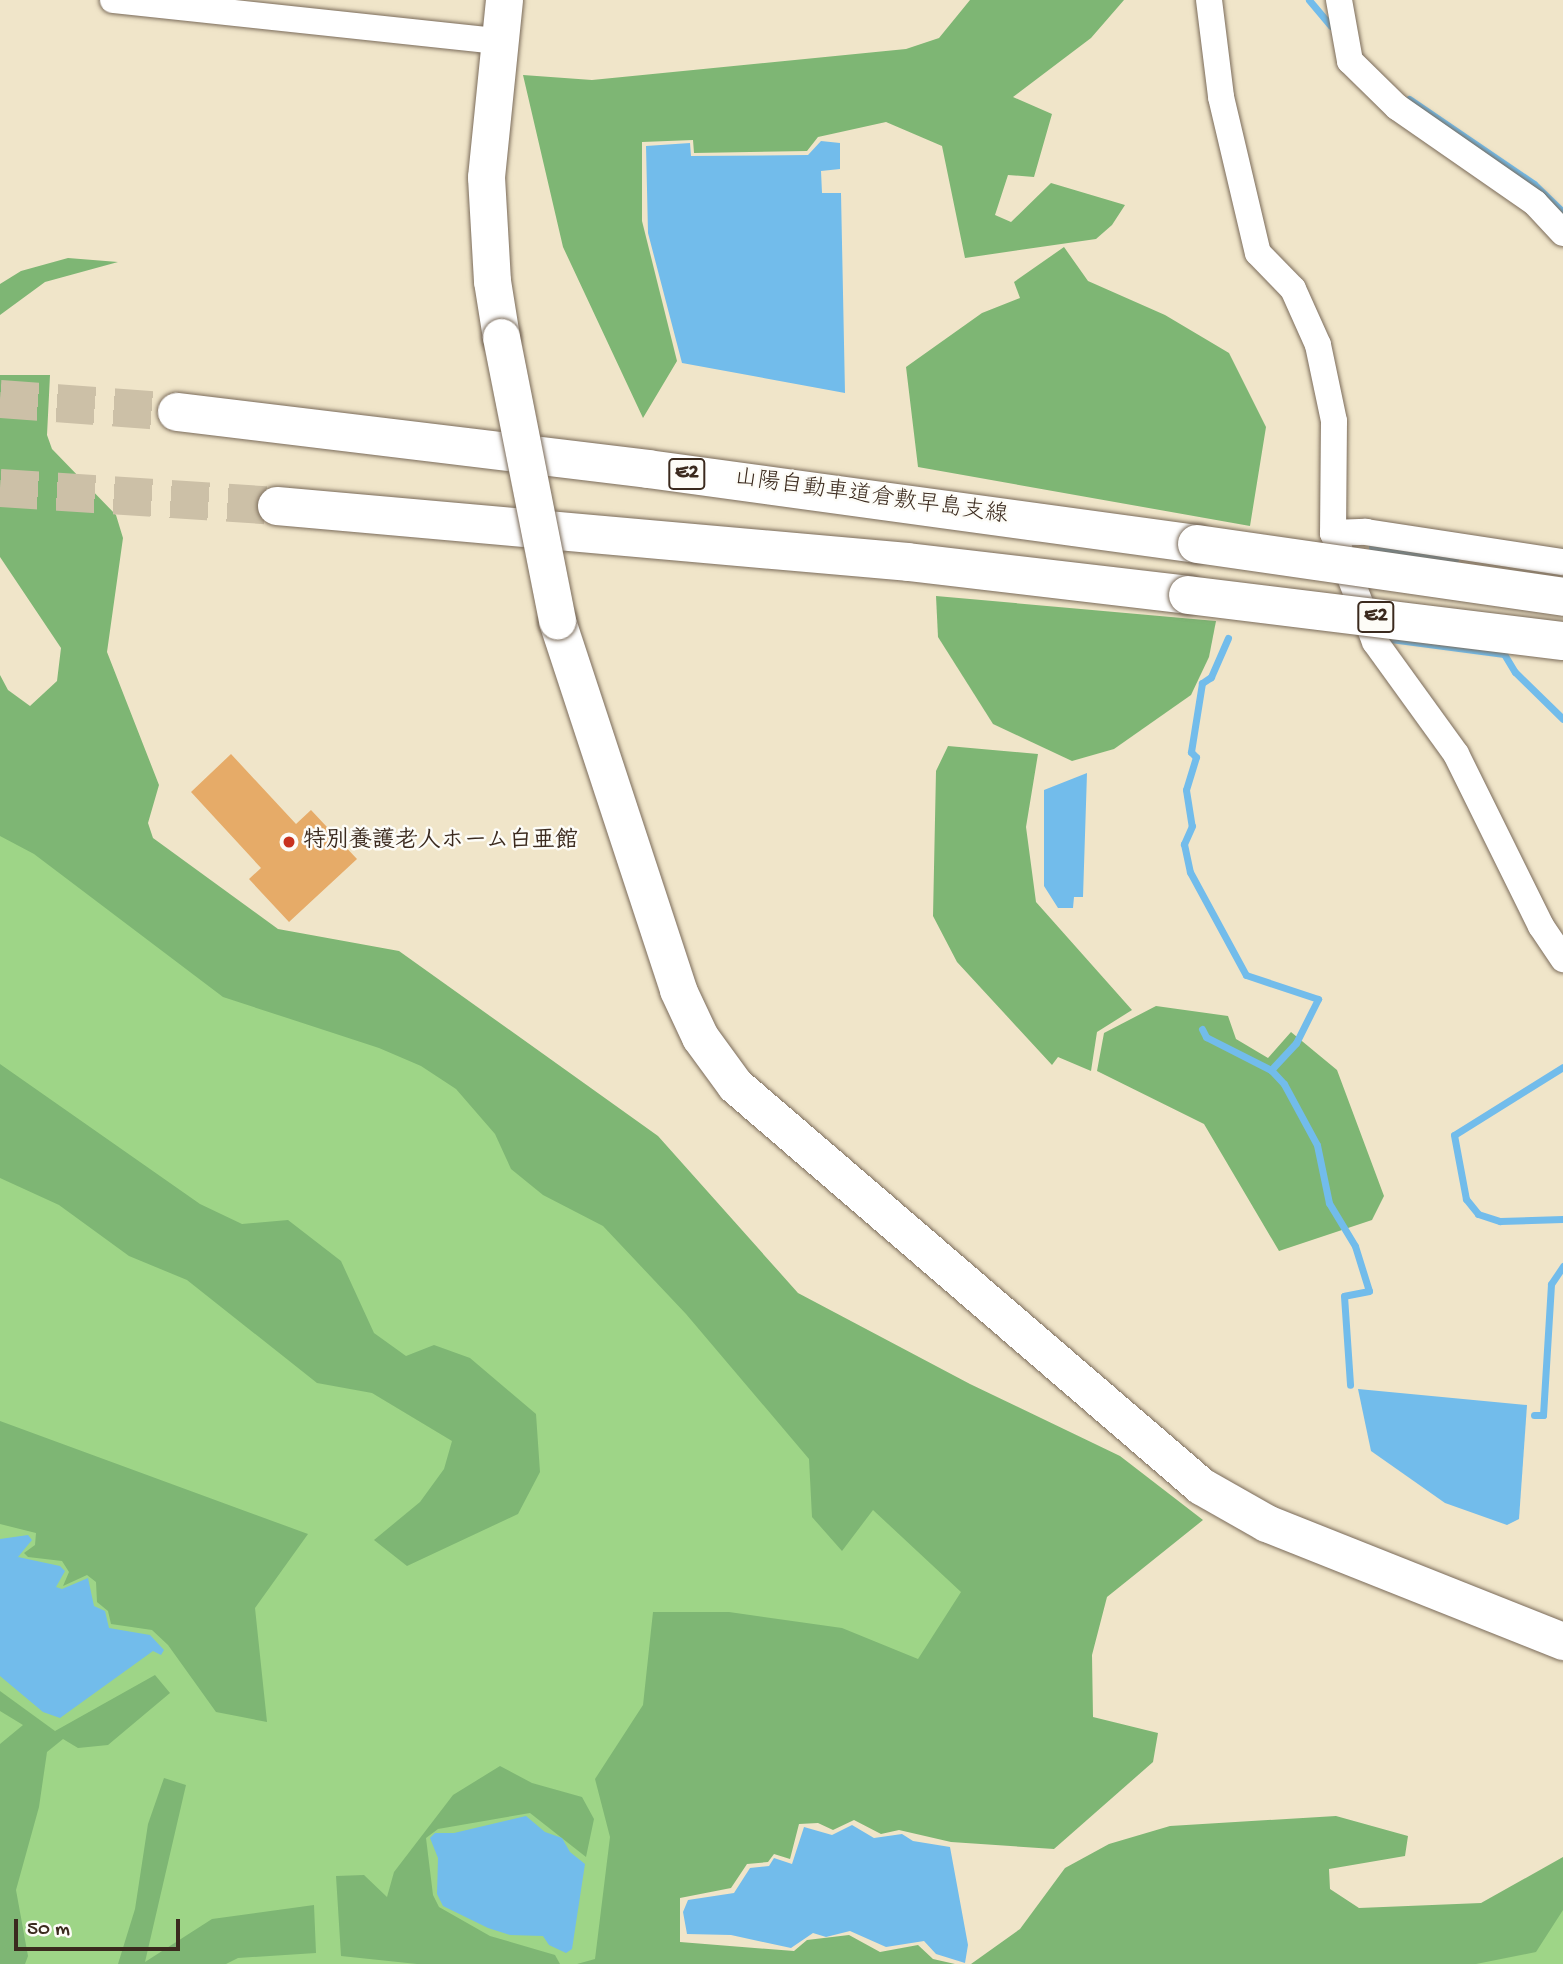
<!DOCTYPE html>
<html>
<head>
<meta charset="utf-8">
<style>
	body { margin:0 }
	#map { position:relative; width:1563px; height:1964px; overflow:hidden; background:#f0e5c9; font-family:"Gochi Hand","Klee One",sans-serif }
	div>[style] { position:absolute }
	.green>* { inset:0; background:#9ed587 }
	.forest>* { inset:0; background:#7eb674 }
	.water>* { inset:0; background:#72bceb }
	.stream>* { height:7px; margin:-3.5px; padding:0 3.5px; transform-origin:3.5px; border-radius:3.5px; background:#72bceb }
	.building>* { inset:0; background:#e6ab68 }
	.highway-tunnel>* { height:38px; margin-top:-19px; transform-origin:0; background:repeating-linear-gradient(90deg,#ccc0a7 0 38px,transparent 0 57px) }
	.roads { filter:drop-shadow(0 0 2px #7a6b5a) drop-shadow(0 0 2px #7a6b5a) }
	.street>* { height:26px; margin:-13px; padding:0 13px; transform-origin:13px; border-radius:13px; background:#fff }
	.secondary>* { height:37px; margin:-18.5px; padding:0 18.5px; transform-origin:18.5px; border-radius:18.5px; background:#fff }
	.highway>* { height:38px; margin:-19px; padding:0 19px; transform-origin:19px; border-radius:19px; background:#fff }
	.bridges { filter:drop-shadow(0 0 2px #7a6b5a) drop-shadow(0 0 2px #7a6b5a) }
	.secondary-bridge>* { height:37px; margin:-18.5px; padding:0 18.5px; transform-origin:18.5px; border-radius:18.5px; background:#fff }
	.highway-bridge>* { height:38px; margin:-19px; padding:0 19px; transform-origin:19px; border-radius:19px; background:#fff }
	.dots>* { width:19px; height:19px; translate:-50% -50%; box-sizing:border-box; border:4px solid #fdfcf7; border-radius:50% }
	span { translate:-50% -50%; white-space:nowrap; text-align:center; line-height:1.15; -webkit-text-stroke:5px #fdfcf7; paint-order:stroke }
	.shield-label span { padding:2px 5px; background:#fdfcf7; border:2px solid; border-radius:5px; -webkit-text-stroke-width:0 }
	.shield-label { font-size:21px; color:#3b2a1e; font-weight:700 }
	.street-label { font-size:23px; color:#3b2a1e }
	.poi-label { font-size:23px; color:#3b2a1e; font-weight:700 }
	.left { translate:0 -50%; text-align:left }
	.scale { position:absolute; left:14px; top:1919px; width:166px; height:32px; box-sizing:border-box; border:4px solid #3b2a1e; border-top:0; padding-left:9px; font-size:21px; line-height:24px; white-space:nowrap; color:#3b2a1e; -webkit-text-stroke:5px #fdfcf7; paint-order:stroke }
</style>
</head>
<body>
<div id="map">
	<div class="green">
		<div style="clip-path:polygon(0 822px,461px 1083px,607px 1219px,968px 1592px,917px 1670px,651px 1705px,618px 1831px,601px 1964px,0 1964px)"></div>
		<div style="clip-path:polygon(1563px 1904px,1563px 1964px,1433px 1964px)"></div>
	</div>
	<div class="forest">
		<div style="clip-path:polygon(970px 0,1124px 0,1091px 38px,1013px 97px,1052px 114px,1034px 177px,1008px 175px,995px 215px,1011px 222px,1051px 183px,1125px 205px,1112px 225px,1096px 239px,965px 258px,942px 146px,886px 122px,818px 137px,807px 151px,694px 153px,693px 140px,642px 142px,642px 221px,677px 361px,643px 418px,563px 247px,523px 75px,592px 80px,906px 49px,939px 38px)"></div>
		<div style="clip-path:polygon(1064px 247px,1088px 281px,1165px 315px,1229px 353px,1266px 427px,1250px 526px,918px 467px,906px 367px,982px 313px,1020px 298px,1014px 282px)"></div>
		<div style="clip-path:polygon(68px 258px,118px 262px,45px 282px,0 315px,0 284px,21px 271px)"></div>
		<div style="clip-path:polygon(0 375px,50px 375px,47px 435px,52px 449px,116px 515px,123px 538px,107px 652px,159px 785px,148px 823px,153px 838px,278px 929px,399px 951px,658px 1136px,798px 1293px,970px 1384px,1120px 1456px,1203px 1520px,1107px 1597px,1092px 1655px,1093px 1717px,1158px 1733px,1153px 1762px,1054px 1849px,951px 1842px,899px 1830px,881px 1834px,854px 1820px,833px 1830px,818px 1823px,799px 1824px,790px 1859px,774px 1854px,768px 1862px,747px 1864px,731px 1888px,680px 1898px,680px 1942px,794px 1951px,807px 1940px,849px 1935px,880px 1952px,918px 1945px,933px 1959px,955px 1964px,577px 1964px,595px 1959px,610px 1837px,595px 1779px,643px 1705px,653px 1612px,729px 1612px,842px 1628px,918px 1659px,961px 1592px,873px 1510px,842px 1551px,812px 1517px,809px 1459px,686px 1314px,603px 1226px,543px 1195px,511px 1169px,495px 1134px,456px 1089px,421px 1066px,379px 1048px,223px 997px,34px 854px,0 836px,0 675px,8px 690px,30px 706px,57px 681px,61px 648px,0 557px)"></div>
		<div style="clip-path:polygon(936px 596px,1216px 621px,1209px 657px,1191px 695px,1114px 749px,1072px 761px,993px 724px,938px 637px)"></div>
		<div style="clip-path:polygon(948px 746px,1038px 754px,1026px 827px,1036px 902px,1132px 1010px,1097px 1032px,1091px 1071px,1058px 1057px,1052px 1065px,957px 962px,933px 916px,936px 771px)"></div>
		<div style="clip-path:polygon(1156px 1006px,1228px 1016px,1236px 1039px,1268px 1058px,1291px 1032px,1337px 1070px,1384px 1196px,1372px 1220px,1279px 1251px,1204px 1124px,1097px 1071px,1104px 1033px)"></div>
		<div style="clip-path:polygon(0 1064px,200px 1204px,242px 1224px,288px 1220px,341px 1261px,374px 1333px,406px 1356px,434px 1345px,470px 1358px,536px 1414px,540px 1472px,518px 1514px,407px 1566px,374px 1540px,420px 1502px,444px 1469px,452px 1441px,372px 1393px,317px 1383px,187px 1280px,129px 1256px,59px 1205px,0 1178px)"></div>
		<div style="clip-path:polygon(0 1421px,308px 1534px,255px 1608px,267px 1722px,216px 1712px,168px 1645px,152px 1630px,111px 1624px,108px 1611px,97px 1602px,96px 1582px,87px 1575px,63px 1586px,69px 1572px,62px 1561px,28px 1557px,24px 1553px,35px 1545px,36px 1533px,0 1524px)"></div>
		<div style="clip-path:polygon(155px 1675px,170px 1693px,108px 1745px,78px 1748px,63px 1739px,47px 1752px,39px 1807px,16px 1890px,28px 1956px,25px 1964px,0 1964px,0 1744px,23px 1725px,0 1711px,0 1691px,55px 1731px)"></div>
		<div style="clip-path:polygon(500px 1766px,532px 1783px,582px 1797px,594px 1819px,586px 1857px,530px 1813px,438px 1829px,426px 1838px,433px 1895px,439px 1907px,490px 1936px,555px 1955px,560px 1964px,417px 1964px,341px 1956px,336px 1876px,364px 1875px,387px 1897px,394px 1872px,453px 1795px)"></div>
		<div style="clip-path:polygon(164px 1778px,186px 1785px,145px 1962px,212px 1919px,314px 1905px,316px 1953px,238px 1958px,226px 1964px,118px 1964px,135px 1909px,148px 1824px)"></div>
		<div style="clip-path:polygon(1336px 1816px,1408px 1836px,1405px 1856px,1329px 1869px,1330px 1889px,1359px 1908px,1481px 1903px,1563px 1857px,1563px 1910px,1536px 1952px,1476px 1964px,971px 1964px,1020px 1929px,1065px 1868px,1109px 1844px,1170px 1826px)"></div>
	</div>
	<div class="water">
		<div style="clip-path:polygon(821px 141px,840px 143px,840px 169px,821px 171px,822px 193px,841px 193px,845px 393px,682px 363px,648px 233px,646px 146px,690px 143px,691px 156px,808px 155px)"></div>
		<div style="clip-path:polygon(1087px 773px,1083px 897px,1074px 897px,1073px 908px,1058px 908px,1044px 886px,1044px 790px)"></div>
		<div style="clip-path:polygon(1358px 1389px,1527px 1405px,1519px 1519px,1507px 1525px,1445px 1503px,1371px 1451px)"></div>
		<div style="clip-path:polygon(28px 1535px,32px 1540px,18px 1557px,60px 1566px,65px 1571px,56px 1587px,62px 1589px,88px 1578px,94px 1606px,105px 1611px,109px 1628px,150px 1635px,164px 1650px,161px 1655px,153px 1651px,60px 1718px,43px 1712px,0 1676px,0 1539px)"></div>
		<div style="clip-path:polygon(526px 1816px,545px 1832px,562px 1838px,570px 1852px,585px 1864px,572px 1949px,566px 1953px,549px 1945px,543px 1936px,510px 1935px,488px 1928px,443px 1906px,437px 1894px,438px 1858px,430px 1838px,435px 1833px,454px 1833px)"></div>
		<div style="clip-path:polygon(852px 1825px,874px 1838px,902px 1834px,913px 1841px,950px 1847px,968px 1945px,965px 1963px,936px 1954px,924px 1941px,886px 1947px,850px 1931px,826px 1937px,813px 1933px,791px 1948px,731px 1935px,687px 1934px,683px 1912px,688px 1900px,734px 1893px,750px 1868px,769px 1866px,774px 1858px,792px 1864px,804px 1827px,832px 1835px)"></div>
	</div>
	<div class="stream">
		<div style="left:1309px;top:0;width:34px;rotate:50deg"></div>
		<div style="left:1409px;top:99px;width:151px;rotate:34.2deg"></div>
		<div style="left:1534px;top:184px;width:40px;rotate:44deg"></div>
		<div style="left:1372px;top:547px;width:84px;rotate:8.2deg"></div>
		<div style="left:1228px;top:638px;width:43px;rotate:113.6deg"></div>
		<div style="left:1211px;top:677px;width:11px;rotate:146deg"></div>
		<div style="left:1202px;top:683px;width:70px;rotate:99.1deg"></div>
		<div style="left:1191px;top:752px;width:7px;rotate:45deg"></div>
		<div style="left:1196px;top:757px;width:34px;rotate:107deg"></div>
		<div style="left:1186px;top:790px;width:36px;rotate:81deg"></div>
		<div style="left:1192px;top:826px;width:20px;rotate:114deg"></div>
		<div style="left:1184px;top:844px;width:29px;rotate:78deg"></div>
		<div style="left:1190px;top:872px;width:117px;rotate:61.5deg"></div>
		<div style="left:1246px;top:975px;width:76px;rotate:18.4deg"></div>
		<div style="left:1318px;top:999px;width:49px;rotate:116.6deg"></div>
		<div style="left:1296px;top:1043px;width:37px;rotate:133deg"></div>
		<div style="left:1383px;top:638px;width:122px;rotate:7.5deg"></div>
		<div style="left:1504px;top:654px;width:21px;rotate:59deg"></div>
		<div style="left:1515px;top:672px;width:67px;rotate:44.4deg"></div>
		<div style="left:1202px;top:1029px;width:9px;rotate:63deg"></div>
		<div style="left:1206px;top:1037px;width:73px;rotate:26.9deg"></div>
		<div style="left:1271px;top:1070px;width:19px;rotate:47deg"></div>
		<div style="left:1284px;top:1084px;width:69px;rotate:61.6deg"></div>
		<div style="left:1317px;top:1145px;width:59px;rotate:78.3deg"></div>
		<div style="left:1329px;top:1203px;width:50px;rotate:58.8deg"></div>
		<div style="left:1355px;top:1246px;width:47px;rotate:72.7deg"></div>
		<div style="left:1369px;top:1291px;width:25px;rotate:169deg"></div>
		<div style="left:1344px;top:1296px;width:89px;rotate:86.1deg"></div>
		<div style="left:1563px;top:1067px;width:128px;rotate:148deg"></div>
		<div style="left:1454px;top:1135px;width:65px;rotate:79.4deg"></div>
		<div style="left:1466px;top:1199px;width:19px;rotate:51deg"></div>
		<div style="left:1478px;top:1214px;width:23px;rotate:18deg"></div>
		<div style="left:1500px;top:1221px;width:63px;rotate:-1.8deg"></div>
		<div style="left:1534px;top:1415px;width:9px"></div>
		<div style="left:1543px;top:1415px;width:131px;rotate:-86.5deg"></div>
		<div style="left:1551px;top:1284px;width:22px;rotate:-56deg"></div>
	</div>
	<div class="building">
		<div style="clip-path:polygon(231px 754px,296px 824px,311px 810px,357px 859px,289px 922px,249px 879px,261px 868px,191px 792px)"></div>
	</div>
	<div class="highway-tunnel">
		<div style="left:0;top:399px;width:177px;rotate:4.2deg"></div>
		<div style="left:0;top:488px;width:278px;rotate:3.7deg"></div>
	</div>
	<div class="roads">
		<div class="street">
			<div style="left:113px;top:0;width:388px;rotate:6.1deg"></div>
			<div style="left:1209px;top:0;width:98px;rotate:82.9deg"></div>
			<div style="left:1221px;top:97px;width:160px;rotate:76.7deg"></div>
			<div style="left:1258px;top:253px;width:50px;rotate:45.8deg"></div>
			<div style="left:1293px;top:289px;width:61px;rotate:65.9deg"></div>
			<div style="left:1318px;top:345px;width:78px;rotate:78.1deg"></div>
			<div style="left:1334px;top:421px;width:112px;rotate:90.5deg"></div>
			<div style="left:1333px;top:533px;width:117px;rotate:68.9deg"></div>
			<div style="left:1375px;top:642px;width:138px;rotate:54.1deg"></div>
			<div style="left:1456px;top:754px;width:192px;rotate:63.7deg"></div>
			<div style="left:1541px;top:926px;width:40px;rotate:56deg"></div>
			<div style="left:1339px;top:0;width:62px;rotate:79.8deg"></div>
			<div style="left:1350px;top:61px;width:66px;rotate:44.4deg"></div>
			<div style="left:1397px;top:107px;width:168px;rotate:34.8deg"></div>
			<div style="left:1535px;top:203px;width:41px;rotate:47deg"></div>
			<div style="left:1333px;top:533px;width:33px;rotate:-2deg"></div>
			<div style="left:1366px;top:532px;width:199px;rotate:8.7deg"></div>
		</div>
		<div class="secondary">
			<div style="left:501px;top:337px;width:57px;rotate:-99.1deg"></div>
			<div style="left:492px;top:281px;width:104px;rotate:-93.3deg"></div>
			<div style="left:486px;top:177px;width:178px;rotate:-84.2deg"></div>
			<div style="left:557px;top:621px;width:388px;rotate:71.8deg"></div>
			<div style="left:678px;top:990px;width:52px;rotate:64.9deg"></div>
			<div style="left:700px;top:1037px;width:59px;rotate:53.9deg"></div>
			<div style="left:735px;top:1085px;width:615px;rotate:40.71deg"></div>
			<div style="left:1201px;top:1486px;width:75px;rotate:29.6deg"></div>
			<div style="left:1266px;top:1523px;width:320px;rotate:21.7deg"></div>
		</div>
		<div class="highway">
			<div style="left:177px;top:412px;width:474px;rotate:6.9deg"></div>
			<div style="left:648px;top:469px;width:554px;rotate:7.78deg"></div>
			<div style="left:277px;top:506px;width:633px;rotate:5.07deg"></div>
			<div style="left:908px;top:562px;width:282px;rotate:6.7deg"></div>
		</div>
	</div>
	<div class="bridges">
		<div class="secondary-bridge">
			<div style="left:501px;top:337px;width:289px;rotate:78.8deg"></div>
		</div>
		<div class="highway-bridge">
			<div style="left:1197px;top:544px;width:370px;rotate:8.2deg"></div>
			<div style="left:1188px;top:595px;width:378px;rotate:7deg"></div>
		</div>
	</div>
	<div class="dots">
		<div style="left:289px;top:842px;background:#c8321e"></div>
	</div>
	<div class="shield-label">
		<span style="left:687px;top:474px">E2</span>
		<span style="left:1376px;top:617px">E2</span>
	</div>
	<div class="street-label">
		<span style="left:871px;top:498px;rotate:8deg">山陽自動車道倉敷早島支線</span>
	</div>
	<div class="poi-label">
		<span class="left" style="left:303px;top:842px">特別養護老人ホーム白亜館</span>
	</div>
	<div class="scale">50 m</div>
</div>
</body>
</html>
